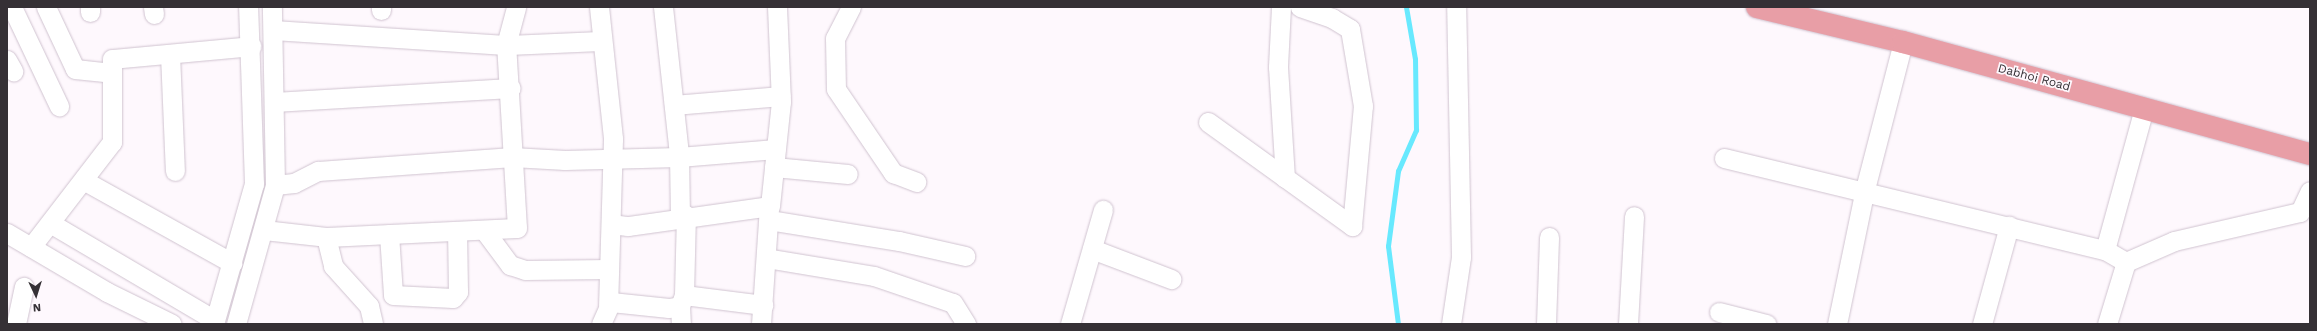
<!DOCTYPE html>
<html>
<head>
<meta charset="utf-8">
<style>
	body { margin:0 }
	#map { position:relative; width:2317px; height:331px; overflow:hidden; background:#fef8fd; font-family:"Work Sans",sans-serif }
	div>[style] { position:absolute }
	.stream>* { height:5px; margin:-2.5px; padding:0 2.5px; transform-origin:2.5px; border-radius:2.5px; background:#68e9fe }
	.roads { filter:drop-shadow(0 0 1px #d0c3d0) drop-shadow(0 0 1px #d0c3d0) }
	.minor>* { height:19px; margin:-9.5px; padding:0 9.5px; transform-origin:9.5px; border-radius:9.5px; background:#fff }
	.major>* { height:22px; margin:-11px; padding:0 11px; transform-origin:11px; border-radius:11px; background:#e89ea6 }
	span { translate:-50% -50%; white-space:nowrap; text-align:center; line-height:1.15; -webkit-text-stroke:3.5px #fef8fd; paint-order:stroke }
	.street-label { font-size:12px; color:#353035 }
	.frame { position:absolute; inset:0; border:8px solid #353035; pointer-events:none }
	.north { position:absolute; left:16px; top:275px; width:40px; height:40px; -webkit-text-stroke:3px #fef8fd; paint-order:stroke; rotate:176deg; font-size:11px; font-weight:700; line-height:16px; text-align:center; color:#353035 }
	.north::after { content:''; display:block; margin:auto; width:14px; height:18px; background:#353035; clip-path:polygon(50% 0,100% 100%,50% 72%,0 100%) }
</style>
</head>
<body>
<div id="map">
	<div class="stream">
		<div style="left:1398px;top:324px;width:79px;rotate:-97.3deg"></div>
		<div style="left:1388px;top:246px;width:76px;rotate:-82.4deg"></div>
		<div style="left:1398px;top:171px;width:45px;rotate:-66.3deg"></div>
		<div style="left:1416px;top:130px;width:71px;rotate:-90.8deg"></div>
		<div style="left:1415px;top:59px;width:53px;rotate:-99.8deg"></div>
	</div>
	<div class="roads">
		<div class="minor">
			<div style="left:12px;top:7px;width:110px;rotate:64.6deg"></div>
			<div style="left:46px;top:7px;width:68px;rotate:64.9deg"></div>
			<div style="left:75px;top:69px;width:37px;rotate:6deg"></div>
			<div style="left:90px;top:7px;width:5px;rotate:90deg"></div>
			<div style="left:153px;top:7px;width:7px;rotate:82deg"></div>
			<div style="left:381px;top:7px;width:3px;rotate:90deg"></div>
			<div style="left:599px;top:7px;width:133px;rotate:83.9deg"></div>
			<div style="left:613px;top:139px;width:166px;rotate:91.7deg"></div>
			<div style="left:663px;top:7px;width:148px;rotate:83.8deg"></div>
			<div style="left:679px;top:154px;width:62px;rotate:89.1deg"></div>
			<div style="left:851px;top:7px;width:35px;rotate:117deg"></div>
			<div style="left:835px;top:38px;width:51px;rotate:88.9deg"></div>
			<div style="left:836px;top:89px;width:102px;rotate:55.8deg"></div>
			<div style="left:893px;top:173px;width:25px;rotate:21deg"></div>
			<div style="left:1281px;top:7px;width:60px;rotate:92.9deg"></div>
			<div style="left:1278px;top:67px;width:111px;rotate:86.4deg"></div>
			<div style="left:273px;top:30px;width:233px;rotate:3.7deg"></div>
			<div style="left:506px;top:45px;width:96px;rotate:-2.4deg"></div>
			<div style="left:170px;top:54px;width:117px;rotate:87.6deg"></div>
			<div style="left:7px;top:60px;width:13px;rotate:61deg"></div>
			<div style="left:274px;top:102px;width:237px;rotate:-3.4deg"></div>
			<div style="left:674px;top:105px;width:107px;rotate:-4.8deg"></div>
			<div style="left:1208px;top:122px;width:178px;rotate:35.8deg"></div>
			<div style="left:1352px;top:226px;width:121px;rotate:-84.8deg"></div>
			<div style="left:1363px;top:106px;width:78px;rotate:-99.6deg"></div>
			<div style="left:1350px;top:29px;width:21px;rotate:-149deg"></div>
			<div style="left:1332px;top:18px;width:34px;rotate:-161deg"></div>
			<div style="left:1724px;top:158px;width:392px;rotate:13.6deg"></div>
			<div style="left:2105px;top:250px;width:24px;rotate:30deg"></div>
			<div style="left:774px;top:167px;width:74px;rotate:5.4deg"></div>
			<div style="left:83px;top:180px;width:171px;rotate:29.1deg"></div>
			<div style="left:275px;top:185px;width:19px;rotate:-6deg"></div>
			<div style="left:294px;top:183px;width:27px;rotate:-27deg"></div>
			<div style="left:318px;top:171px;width:195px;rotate:-4.1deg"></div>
			<div style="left:512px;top:157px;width:53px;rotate:3.2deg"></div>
			<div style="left:565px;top:160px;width:114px;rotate:-1.5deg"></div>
			<div style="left:679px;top:157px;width:97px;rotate:-4.7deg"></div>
			<div style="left:769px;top:220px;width:132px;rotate:9.2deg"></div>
			<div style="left:899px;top:241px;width:68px;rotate:12.8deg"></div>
			<div style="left:50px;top:223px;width:191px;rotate:30.5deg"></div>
			<div style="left:611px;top:224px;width:17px;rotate:7deg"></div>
			<div style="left:628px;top:226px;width:143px;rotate:-8deg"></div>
			<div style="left:770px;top:206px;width:105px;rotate:-84deg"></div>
			<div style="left:781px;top:102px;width:95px;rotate:-92.4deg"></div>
			<div style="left:264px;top:230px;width:62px;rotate:6.4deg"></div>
			<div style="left:326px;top:237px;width:191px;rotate:-2.7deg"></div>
			<div style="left:517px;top:228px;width:183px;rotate:-93.4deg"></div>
			<div style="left:506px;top:45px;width:39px;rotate:-75deg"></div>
			<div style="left:484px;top:230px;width:44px;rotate:53.4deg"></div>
			<div style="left:510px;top:265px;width:16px;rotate:18deg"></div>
			<div style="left:525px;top:270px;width:84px;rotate:-0.7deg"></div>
			<div style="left:7px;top:233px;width:116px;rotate:30.5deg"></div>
			<div style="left:107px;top:292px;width:72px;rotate:26.2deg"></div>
			<div style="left:389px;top:234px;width:61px;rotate:86.2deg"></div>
			<div style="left:393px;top:295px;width:60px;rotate:2.9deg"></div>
			<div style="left:453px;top:298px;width:8px;rotate:-50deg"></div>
			<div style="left:458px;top:292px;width:61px;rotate:-90.9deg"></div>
			<div style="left:326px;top:237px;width:30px;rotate:76deg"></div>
			<div style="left:333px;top:266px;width:54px;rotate:48deg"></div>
			<div style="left:369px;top:306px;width:18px;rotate:77deg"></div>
			<div style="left:31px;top:247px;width:133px;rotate:-52.4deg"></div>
			<div style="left:112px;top:142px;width:83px;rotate:-90deg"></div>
			<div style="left:112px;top:59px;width:140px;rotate:-5.3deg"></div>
			<div style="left:1092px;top:249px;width:85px;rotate:20.8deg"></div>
			<div style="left:2105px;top:250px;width:147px;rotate:-74.6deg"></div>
			<div style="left:766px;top:258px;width:109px;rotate:9.5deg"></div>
			<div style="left:874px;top:276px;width:83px;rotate:18.9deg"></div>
			<div style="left:953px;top:303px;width:25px;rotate:58deg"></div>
			<div style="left:684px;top:295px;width:80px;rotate:7.2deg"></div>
			<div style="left:680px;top:306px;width:18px;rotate:87deg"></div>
			<div style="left:1719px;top:312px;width:49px;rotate:14.3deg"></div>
			<div style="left:16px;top:324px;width:38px;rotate:-78deg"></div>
			<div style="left:214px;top:324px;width:146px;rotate:-74.1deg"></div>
			<div style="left:254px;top:184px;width:177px;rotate:-91.9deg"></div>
			<div style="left:236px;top:324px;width:144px;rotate:-74.3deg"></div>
			<div style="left:275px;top:185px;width:178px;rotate:-91deg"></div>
			<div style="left:601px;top:324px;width:24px;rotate:-66deg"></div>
			<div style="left:611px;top:302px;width:58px;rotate:5.9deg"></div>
			<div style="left:669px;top:308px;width:11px;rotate:-10deg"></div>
			<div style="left:680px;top:306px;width:12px;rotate:-70deg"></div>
			<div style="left:684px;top:295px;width:80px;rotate:-88.6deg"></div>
			<div style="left:761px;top:324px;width:116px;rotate:-86.1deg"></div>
			<div style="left:1070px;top:324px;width:119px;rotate:-73.9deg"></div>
			<div style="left:1451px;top:324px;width:68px;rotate:-81.5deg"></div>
			<div style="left:1461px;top:257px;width:250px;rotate:-91.1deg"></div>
			<div style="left:1546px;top:324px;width:87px;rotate:-88deg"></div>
			<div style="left:1628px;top:324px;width:108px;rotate:-86.8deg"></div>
			<div style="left:1837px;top:324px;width:138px;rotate:-78.3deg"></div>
			<div style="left:1865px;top:189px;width:152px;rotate:-75.5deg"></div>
			<div style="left:1982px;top:324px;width:102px;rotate:-74.6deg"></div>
			<div style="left:2107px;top:324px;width:65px;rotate:-73deg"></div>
			<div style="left:2126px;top:262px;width:52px;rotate:-23.6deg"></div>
			<div style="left:2174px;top:241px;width:129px;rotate:-13deg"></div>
			<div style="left:2300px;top:212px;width:23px;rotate:-65deg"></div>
		</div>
		<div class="major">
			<div style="left:1757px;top:7px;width:150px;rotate:13.5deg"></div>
			<div style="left:1903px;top:42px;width:422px;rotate:15.4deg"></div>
		</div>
	</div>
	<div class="street-label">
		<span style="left:2034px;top:78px;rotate:15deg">Dabhoi Road</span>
	</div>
	<div class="frame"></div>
	<div class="north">N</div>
</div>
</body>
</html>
